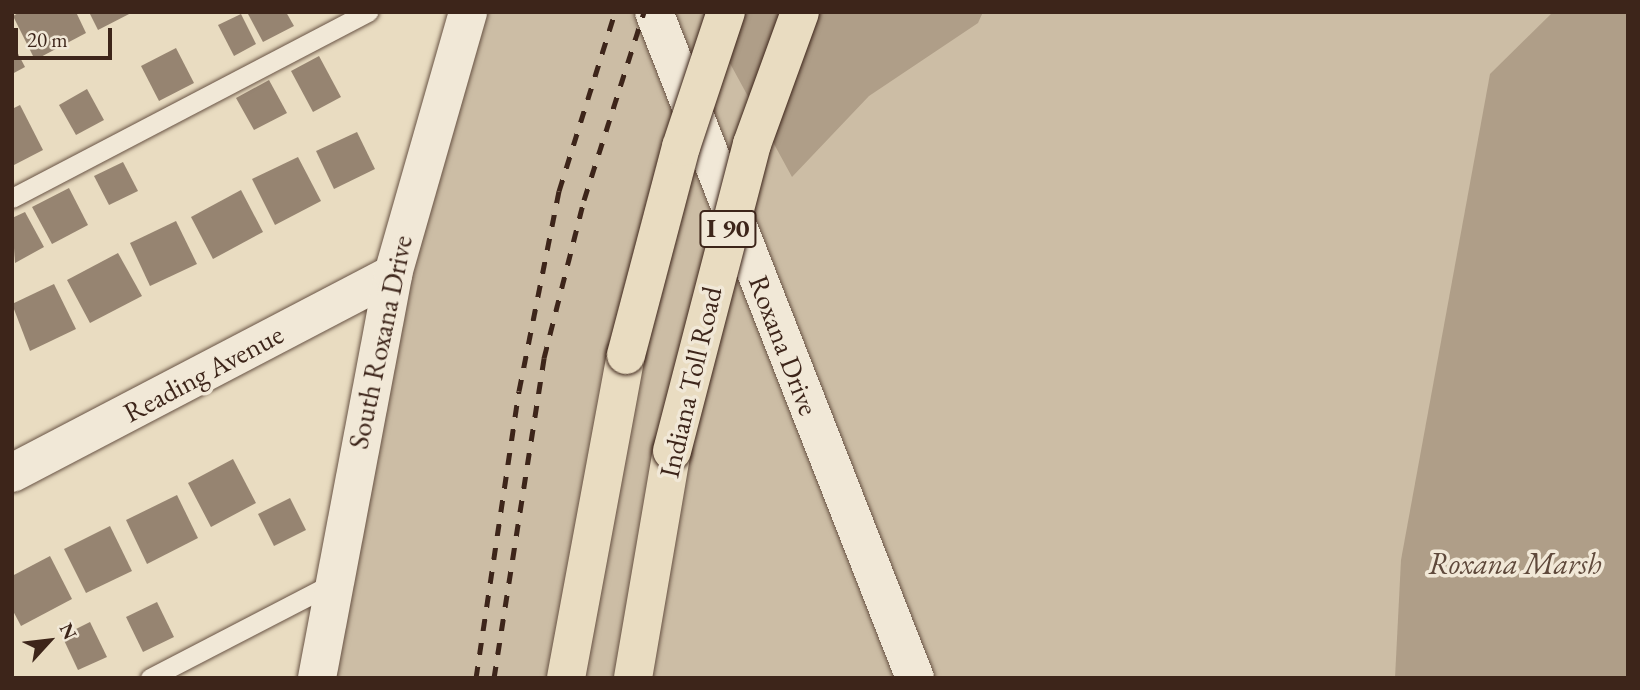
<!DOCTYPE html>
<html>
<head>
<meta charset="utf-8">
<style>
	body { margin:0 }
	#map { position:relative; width:1640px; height:690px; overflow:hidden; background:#e9dcc1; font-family:"EB Garamond",serif }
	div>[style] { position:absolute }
	.green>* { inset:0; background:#ccbda5 }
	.water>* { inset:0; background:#af9e88 }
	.building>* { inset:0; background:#968471 }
	.roads { filter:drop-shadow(0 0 2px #685344) drop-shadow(0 0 2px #685344) }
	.service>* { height:19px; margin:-9.5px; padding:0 9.5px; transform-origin:9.5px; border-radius:9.5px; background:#f1e8d7 }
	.minor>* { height:38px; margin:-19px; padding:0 19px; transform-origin:19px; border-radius:19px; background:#f1e8d7 }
	.motorway>* { height:38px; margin:-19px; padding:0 19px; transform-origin:19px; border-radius:19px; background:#e9dcc1 }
	.rail>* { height:5px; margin-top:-2.5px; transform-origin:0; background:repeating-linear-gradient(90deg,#3d251a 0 12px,transparent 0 24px) }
	.bridges { filter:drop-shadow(0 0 2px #3d251a) drop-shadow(0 0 2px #3d251a) }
	.motorway-bridge>* { height:38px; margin:-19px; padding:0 19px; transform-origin:19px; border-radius:19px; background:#e9dcc1 }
	span { translate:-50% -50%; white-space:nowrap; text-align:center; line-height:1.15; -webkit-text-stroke:7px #f1e8d7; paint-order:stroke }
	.shield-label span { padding:2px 5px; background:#f1e8d7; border:2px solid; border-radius:5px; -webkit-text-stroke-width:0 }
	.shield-label { font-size:26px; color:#3d251a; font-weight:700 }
	.street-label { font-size:28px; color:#3d251a }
	.water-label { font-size:30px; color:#5f493b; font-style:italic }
	.frame { position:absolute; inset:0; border:14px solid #3d251a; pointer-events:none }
	.north { position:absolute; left:14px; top:606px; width:70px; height:70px; -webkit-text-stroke:5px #f1e8d7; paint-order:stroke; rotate:63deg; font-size:19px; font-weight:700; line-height:28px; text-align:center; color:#3d251a }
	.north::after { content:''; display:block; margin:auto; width:24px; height:32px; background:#3d251a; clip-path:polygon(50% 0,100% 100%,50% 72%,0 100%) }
	.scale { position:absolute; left:14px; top:28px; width:98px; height:32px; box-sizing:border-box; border:4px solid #3d251a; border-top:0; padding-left:9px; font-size:21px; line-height:24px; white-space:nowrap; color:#3d251a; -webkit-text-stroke:5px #f1e8d7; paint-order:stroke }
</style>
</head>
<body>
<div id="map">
	<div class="green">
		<div style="clip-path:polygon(468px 12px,1628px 12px,1503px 678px,317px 678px)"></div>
	</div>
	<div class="water">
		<div style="clip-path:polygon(702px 12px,983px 12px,978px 23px,869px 96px,792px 177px)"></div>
		<div style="clip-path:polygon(1553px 12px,1628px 12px,1628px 678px,1395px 678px,1401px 560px,1490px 74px)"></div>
	</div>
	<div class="building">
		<div style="clip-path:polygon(20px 12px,76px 12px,86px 33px,35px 60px,13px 16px)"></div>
		<div style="clip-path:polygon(89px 12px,133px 12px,98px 30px)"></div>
		<div style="clip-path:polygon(247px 12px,286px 12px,294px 26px,263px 42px)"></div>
		<div style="clip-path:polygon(241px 14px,256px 44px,234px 56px,218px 25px)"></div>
		<div style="clip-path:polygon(12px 42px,25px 67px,12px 74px)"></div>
		<div style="clip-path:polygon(176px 48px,194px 83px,159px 101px,141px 66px)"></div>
		<div style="clip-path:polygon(319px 56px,341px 97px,313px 112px,291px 71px)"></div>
		<div style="clip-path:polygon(269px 80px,287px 113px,254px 130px,236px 98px)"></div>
		<div style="clip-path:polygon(87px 89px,104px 120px,76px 135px,59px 105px)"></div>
		<div style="clip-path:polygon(20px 105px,43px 150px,14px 165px,12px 109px)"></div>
		<div style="clip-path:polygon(357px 132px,375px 169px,334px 189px,316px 151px)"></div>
		<div style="clip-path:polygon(298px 157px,321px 201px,275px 225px,252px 179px)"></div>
		<div style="clip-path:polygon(123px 162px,138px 191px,109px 205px,94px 176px)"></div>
		<div style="clip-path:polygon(69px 188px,88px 225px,52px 244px,32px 207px)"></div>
		<div style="clip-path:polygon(241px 190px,263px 232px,213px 259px,191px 217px)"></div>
		<div style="clip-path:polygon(25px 212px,44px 247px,15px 263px,12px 218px)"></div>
		<div style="clip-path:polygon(176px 221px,197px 264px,150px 286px,130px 243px)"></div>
		<div style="clip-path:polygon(118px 253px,142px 296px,90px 323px,67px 280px)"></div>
		<div style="clip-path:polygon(54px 284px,76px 329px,30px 351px,12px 304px)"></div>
		<div style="clip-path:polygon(233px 459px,256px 503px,211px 527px,188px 483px)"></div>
		<div style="clip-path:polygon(177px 495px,198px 538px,147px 564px,126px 520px)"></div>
		<div style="clip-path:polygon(290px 498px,306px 530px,274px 546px,258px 514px)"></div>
		<div style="clip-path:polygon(110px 526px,132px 571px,86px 593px,64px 549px)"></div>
		<div style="clip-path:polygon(50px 556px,72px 599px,21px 626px,12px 609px,12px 576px)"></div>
		<div style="clip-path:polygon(157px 602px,174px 637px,143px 652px,126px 617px)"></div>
		<div style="clip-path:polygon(90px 622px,107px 657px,78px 670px,62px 636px)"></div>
	</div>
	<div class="roads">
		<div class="service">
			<div style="left:12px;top:198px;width:402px;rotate:-27.6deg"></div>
			<div style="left:150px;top:678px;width:204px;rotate:-27.4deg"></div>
		</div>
		<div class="minor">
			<div style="left:654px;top:12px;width:715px;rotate:68.6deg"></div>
			<div style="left:12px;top:473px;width:430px;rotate:-27.6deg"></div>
			<div style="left:317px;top:678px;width:411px;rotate:-79.3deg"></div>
			<div style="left:393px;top:274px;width:273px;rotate:-74deg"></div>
		</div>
		<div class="motorway">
			<div style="left:566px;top:678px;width:329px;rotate:-79.5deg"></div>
			<div style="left:633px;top:678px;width:230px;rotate:-80.3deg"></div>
		</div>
	</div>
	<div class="rail">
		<div style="left:476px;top:678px;width:290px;rotate:-81.5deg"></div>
		<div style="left:519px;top:391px;width:204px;rotate:-78.7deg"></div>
		<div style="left:559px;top:191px;width:188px;rotate:-72.6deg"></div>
		<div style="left:494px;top:678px;width:324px;rotate:-81.1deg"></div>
		<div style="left:544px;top:358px;width:163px;rotate:-75.8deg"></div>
		<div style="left:584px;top:200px;width:197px;rotate:-72.3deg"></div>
	</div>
	<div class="bridges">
		<div class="motorway-bridge">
			<div style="left:626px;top:355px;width:215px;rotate:-75.2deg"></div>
			<div style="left:681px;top:147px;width:142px;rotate:-71.6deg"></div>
			<div style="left:672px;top:451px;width:317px;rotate:-75.4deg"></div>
			<div style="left:752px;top:144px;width:140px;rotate:-70deg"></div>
		</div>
	</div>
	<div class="shield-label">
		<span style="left:728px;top:229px">I 90</span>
	</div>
	<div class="street-label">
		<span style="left:380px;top:342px;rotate:-78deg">South Roxana Drive</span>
		<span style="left:784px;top:345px;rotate:69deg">Roxana Drive</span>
		<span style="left:203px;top:373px;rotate:-28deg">Reading Avenue</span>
		<span style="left:690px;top:382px;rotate:-77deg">Indiana Toll Road</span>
	</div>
	<div class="water-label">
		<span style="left:1515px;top:564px">Roxana Marsh</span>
	</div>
	<div class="frame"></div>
	<div class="north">N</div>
	<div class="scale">20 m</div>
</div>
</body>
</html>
